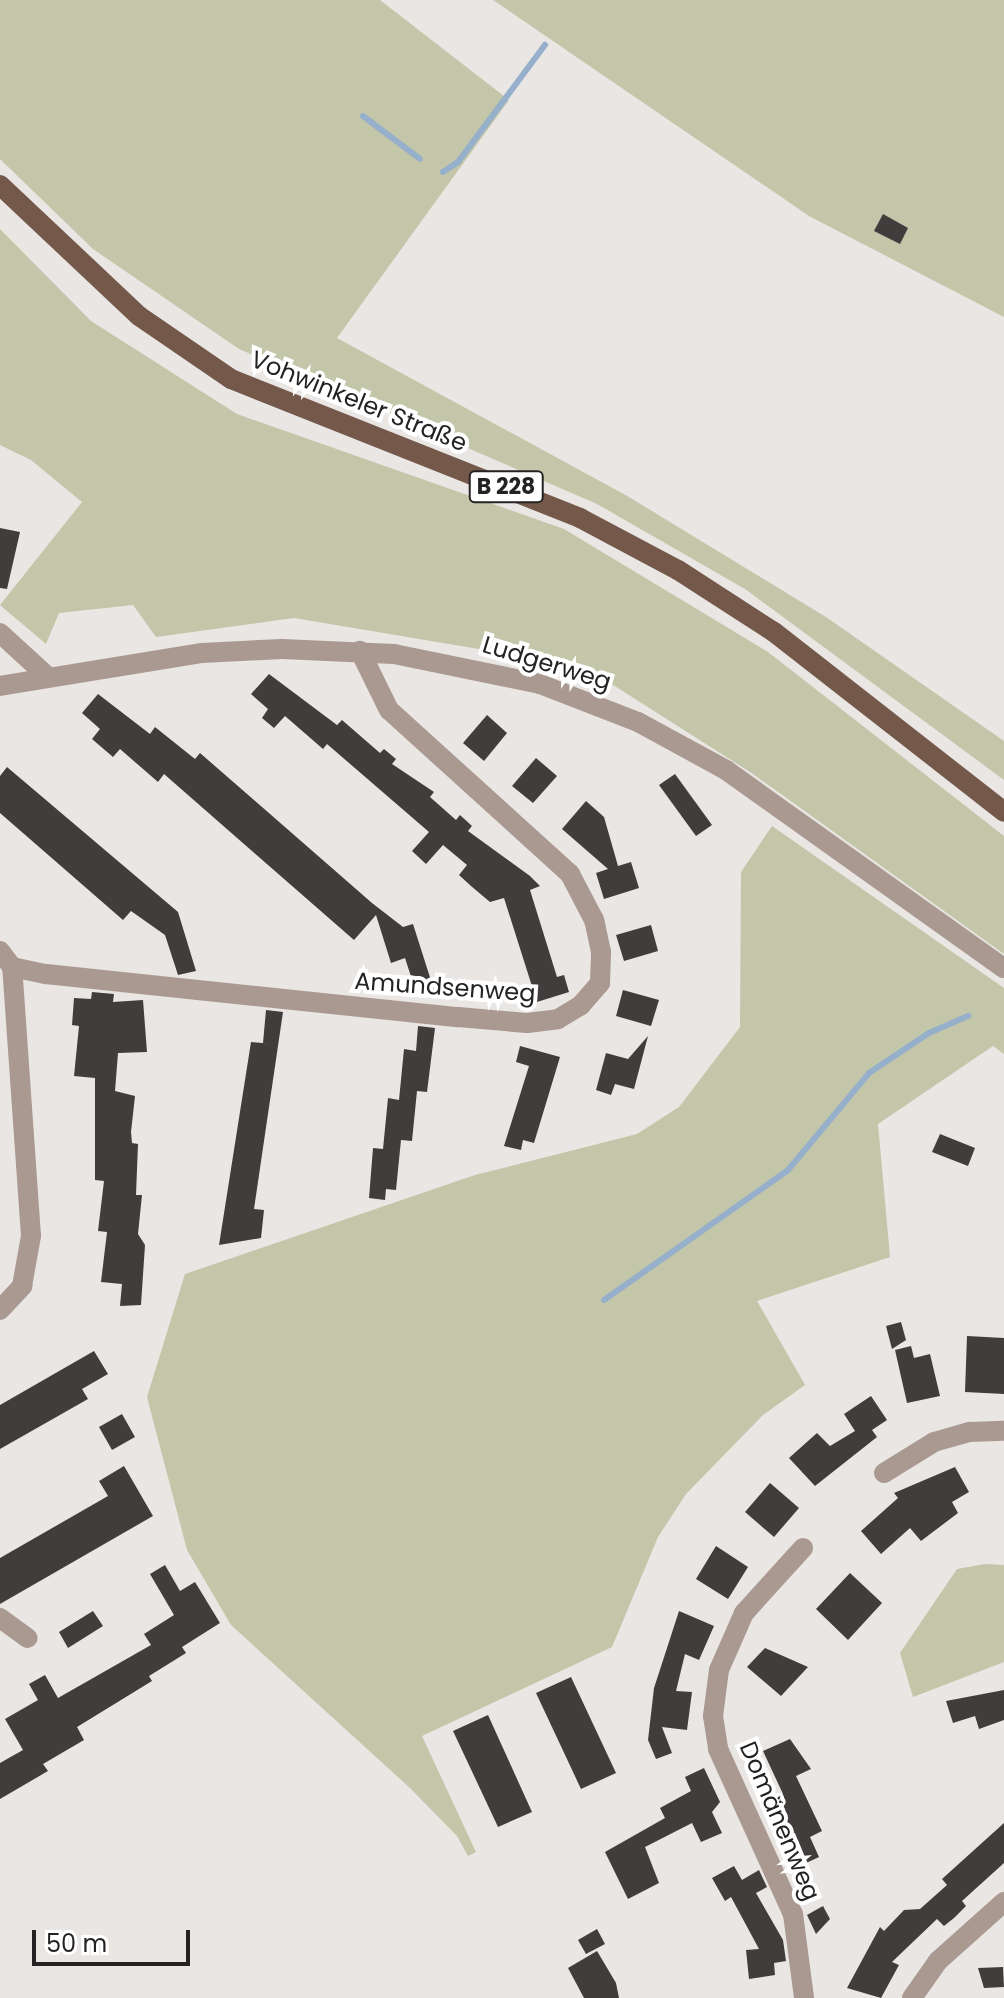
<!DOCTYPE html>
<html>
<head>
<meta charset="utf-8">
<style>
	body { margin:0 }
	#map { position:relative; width:1004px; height:1998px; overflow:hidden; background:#e9e6e4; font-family:Poppins,sans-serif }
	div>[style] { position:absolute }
	.green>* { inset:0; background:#c3c6a8 }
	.stream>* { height:6px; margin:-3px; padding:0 3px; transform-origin:3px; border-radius:3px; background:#96afcb }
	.building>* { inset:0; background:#403d3c }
	.minor>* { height:20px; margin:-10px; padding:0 10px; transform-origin:10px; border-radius:10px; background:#a99991 }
	.major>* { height:20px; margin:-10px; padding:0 10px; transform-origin:10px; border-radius:10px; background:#74594b }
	span { translate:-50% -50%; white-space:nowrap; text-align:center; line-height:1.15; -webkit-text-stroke:8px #fff; paint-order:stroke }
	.shield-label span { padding:2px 6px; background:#fff; border:2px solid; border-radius:6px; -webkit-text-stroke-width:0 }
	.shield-label { font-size:22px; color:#242222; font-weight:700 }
	.street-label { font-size:24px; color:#242222 }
	.scale { position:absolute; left:32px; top:1930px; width:158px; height:36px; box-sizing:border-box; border:4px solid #242222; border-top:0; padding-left:10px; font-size:24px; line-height:28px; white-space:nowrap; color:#242222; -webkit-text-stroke:6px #fff; paint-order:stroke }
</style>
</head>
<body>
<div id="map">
	<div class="green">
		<div style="clip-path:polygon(0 0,380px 0,509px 100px,337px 338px,629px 497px,826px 617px,1004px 741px,1004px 780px,745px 589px,597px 504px,239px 349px,93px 249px,0 159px)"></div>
		<div style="clip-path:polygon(493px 0,1004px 0,1004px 317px,809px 216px)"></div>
		<div style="clip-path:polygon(0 229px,91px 321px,237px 414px,564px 529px,768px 652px,1004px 836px,1004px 954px,753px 774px,585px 667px,294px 618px,156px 637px,133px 605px,59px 613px,46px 644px,0 605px,82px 502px,31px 460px,0 445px)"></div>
		<div style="clip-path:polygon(772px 826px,1004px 988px,1004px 1054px,993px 1046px,878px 1124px,890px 1257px,757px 1301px,805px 1385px,763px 1415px,686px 1494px,658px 1537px,612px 1647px,422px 1736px,476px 1852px,468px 1856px,457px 1836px,410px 1788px,231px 1625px,187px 1550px,147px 1397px,185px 1274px,475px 1175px,637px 1134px,679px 1107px,740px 1027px,741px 872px)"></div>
		<div style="clip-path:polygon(985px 1564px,1004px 1565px,1004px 1662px,913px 1697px,900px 1653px,957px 1569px)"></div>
	</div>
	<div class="stream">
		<div style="left:363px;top:116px;width:71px;rotate:37deg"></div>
		<div style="left:443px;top:172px;width:18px;rotate:-34deg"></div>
		<div style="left:458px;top:162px;width:146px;rotate:-53.4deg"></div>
		<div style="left:604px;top:1300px;width:225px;rotate:-35.2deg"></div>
		<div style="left:788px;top:1170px;width:126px;rotate:-50.1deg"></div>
		<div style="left:869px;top:1073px;width:72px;rotate:-33.7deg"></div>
		<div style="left:929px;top:1033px;width:43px;rotate:-23.6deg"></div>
	</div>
	<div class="building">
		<div style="clip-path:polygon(883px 214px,908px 228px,900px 244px,874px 231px)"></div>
		<div style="clip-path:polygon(0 528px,20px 532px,7px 589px,0 588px)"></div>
		<div style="clip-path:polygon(269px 674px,337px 725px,342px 720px,380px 753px,384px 749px,396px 759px,392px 764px,434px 792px,430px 797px,456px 820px,460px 815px,472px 826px,468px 831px,530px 876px,540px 886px,530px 890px,557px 977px,564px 975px,569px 992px,537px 1002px,504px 898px,490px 902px,471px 886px,459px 875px,467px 865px,443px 845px,426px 864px,412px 851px,429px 832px,327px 744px,323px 749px,285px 716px,274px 728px,262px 718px,268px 709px,251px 694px)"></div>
		<div style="clip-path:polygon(98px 694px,150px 734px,155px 727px,195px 759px,200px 753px,372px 903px,403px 927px,413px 924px,434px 990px,417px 995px,405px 958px,391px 963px,376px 915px,354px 940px,164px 774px,158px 782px,120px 749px,113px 757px,92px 739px,100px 729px,82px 713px)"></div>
		<div style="clip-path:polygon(487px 715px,507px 733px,484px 761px,463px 743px)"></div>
		<div style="clip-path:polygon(536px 758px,557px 776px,533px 803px,512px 786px)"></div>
		<div style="clip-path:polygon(7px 767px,178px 912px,196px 971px,178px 975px,165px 935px,131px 911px,123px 920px,0 813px,0 776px)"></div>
		<div style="clip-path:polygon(675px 774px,712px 825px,696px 836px,659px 785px)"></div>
		<div style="clip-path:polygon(586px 801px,604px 817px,618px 866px,631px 862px,639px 888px,604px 899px,596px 873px,608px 869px,562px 829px)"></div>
		<div style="clip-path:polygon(651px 925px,658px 951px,624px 961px,616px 935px)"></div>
		<div style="clip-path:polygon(623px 990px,659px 1000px,651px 1026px,616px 1016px)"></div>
		<div style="clip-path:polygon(92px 992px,114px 994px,113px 1002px,143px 1000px,147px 1052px,118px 1053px,115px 1091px,135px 1096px,131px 1132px,132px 1143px,138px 1144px,136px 1195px,142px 1195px,138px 1234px,145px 1245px,141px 1305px,120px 1306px,122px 1284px,101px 1282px,107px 1232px,98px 1231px,104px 1181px,95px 1180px,95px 1078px,74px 1076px,79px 1026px,72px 1025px,74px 998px,91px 999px)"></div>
		<div style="clip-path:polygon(266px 1010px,283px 1012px,254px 1209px,264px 1210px,261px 1238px,219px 1245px,251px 1042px,273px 1044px,263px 1043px)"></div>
		<div style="clip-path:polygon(418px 1026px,435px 1028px,427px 1092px,417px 1091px,412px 1141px,401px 1140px,396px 1190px,386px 1189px,385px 1200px,369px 1198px,373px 1148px,383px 1149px,388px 1098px,399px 1100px,404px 1049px,416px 1051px)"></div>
		<div style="clip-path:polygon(648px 1036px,634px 1089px,615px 1084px,611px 1095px,596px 1090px,606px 1053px,628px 1059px)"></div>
		<div style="clip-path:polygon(520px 1046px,560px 1057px,534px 1143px,523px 1140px,521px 1150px,504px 1146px,529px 1066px,516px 1062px)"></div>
		<div style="clip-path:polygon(940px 1134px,975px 1148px,968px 1166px,932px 1152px)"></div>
		<div style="clip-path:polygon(901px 1322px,906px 1340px,892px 1349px,886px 1326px)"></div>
		<div style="clip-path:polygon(967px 1336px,1004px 1338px,1004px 1394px,965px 1392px)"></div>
		<div style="clip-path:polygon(911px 1346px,914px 1358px,930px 1354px,940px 1396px,907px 1403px,895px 1350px)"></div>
		<div style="clip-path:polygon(94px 1351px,108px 1374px,82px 1389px,88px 1399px,0 1449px,0 1405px)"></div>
		<div style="clip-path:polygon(871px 1396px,887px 1420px,872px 1430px,877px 1437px,815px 1486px,789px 1458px,817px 1433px,830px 1446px,855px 1431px,844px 1414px)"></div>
		<div style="clip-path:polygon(122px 1414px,135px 1437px,112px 1450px,99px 1427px)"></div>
		<div style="clip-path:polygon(124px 1466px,153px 1516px,0 1604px,0 1558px,108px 1496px,99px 1481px)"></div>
		<div style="clip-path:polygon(955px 1467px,969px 1492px,952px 1502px,958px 1513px,921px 1541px,910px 1528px,881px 1554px,861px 1531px,898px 1498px,894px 1493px)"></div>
		<div style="clip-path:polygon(770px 1483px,799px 1508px,774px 1537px,745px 1512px)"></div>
		<div style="clip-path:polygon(716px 1546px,748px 1567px,728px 1599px,696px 1579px)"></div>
		<div style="clip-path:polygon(165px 1565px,180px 1591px,195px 1582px,220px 1623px,182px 1647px,186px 1653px,149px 1676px,152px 1681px,77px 1727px,84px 1740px,43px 1764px,48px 1771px,0 1799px,0 1763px,23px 1750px,5px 1719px,38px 1700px,29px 1684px,45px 1675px,58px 1698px,151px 1645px,144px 1634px,174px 1615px,150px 1574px)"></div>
		<div style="clip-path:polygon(850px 1573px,882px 1603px,848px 1640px,816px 1609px)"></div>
		<div style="clip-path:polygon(93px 1611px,103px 1626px,68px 1648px,59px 1632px)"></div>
		<div style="clip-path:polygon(679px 1611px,714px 1626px,699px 1660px,685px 1654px,676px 1691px,692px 1692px,687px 1730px,662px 1727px,672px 1753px,656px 1759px,648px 1740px,654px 1688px)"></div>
		<div style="clip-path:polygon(765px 1648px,808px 1667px,781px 1696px,747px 1667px)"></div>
		<div style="clip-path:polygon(571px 1677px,616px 1773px,581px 1789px,536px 1693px)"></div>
		<div style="clip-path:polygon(1004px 1690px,1004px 1720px,979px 1729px,975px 1716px,953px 1723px,946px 1701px)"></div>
		<div style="clip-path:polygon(488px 1715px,532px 1812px,498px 1827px,453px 1731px)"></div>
		<div style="clip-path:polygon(790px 1739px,811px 1769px,796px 1776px,822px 1831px,810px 1837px,819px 1857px,802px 1865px,772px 1800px,783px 1794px,763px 1751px)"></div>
		<div style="clip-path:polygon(704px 1768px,720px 1802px,712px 1812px,722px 1833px,701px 1842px,692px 1823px,645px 1847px,659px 1883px,628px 1899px,605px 1852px,665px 1818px,660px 1808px,691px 1791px,685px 1777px)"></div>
		<div style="clip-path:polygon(1004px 1823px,1004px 1863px,962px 1901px,966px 1906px,954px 1918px,944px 1926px,937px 1919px,892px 1962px,899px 1965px,881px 1998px,847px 1988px,880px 1927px,884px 1931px,904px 1910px,920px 1909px,947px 1885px,942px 1879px)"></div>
		<div style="clip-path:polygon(734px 1866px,742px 1880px,759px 1870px,767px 1887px,756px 1893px,783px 1940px,786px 1961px,774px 1963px,775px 1975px,749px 1979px,746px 1950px,759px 1949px,731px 1897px,725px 1901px,712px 1878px)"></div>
		<div style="clip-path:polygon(823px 1906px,830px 1919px,816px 1934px,807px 1915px)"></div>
		<div style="clip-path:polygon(597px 1929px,605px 1944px,586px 1954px,578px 1940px)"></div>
		<div style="clip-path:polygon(597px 1951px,616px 1983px,619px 1998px,584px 1998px,568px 1968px)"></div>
		<div style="clip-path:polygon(1003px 1967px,1004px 1987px,984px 1988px,978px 1968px)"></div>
	</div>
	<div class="minor">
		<div style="left:0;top:633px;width:65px;rotate:42.5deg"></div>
		<div style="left:0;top:686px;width:205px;rotate:-9.3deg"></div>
		<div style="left:202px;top:653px;width:80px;rotate:-2.9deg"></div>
		<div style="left:282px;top:649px;width:112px;rotate:2.6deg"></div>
		<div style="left:394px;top:654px;width:149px;rotate:11.6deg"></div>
		<div style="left:540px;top:684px;width:105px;rotate:21.2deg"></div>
		<div style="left:638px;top:722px;width:100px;rotate:28.6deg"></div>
		<div style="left:726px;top:770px;width:341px;rotate:35.5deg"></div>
		<div style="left:0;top:951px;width:20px;rotate:53deg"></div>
		<div style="left:12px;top:967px;width:35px;rotate:12deg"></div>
		<div style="left:46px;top:974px;width:414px;rotate:6deg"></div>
		<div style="left:458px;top:1017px;width:69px;rotate:5deg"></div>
		<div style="left:527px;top:1023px;width:31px;rotate:-7deg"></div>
		<div style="left:558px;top:1019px;width:27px;rotate:-31deg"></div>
		<div style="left:581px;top:1005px;width:29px;rotate:-49deg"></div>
		<div style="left:600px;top:983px;width:31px;rotate:-88deg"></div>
		<div style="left:601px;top:952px;width:33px;rotate:-102deg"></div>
		<div style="left:594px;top:920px;width:52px;rotate:-117.6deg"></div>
		<div style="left:570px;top:874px;width:244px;rotate:-137.8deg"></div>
		<div style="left:389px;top:710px;width:66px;rotate:-116.2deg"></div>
		<div style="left:0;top:1310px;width:33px;rotate:-47deg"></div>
		<div style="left:22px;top:1286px;width:51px;rotate:-79.8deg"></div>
		<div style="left:31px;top:1236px;width:270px;rotate:-94deg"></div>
		<div style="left:884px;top:1473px;width:59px;rotate:-31.8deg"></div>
		<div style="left:934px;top:1442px;width:37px;rotate:-16deg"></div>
		<div style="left:970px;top:1432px;width:34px;rotate:-2deg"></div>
		<div style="left:803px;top:1548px;width:88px;rotate:132.2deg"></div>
		<div style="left:744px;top:1613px;width:62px;rotate:113.7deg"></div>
		<div style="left:719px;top:1670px;width:46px;rotate:97.4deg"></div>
		<div style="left:713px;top:1716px;width:33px;rotate:81deg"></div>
		<div style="left:718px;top:1749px;width:181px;rotate:65.6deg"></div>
		<div style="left:793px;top:1914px;width:85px;rotate:82.5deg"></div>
		<div style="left:0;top:1618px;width:34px;rotate:36deg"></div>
		<div style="left:912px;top:1998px;width:45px;rotate:-54.9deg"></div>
		<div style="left:938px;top:1961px;width:89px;rotate:-41.8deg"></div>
	</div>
	<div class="major">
		<div style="left:0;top:185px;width:191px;rotate:43.3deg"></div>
		<div style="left:139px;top:316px;width:112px;rotate:34.4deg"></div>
		<div style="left:231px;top:379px;width:376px;rotate:21.7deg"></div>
		<div style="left:580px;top:518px;width:111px;rotate:28deg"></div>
		<div style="left:678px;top:570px;width:114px;rotate:32.9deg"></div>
		<div style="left:774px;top:632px;width:292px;rotate:38deg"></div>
	</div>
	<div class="shield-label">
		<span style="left:506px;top:487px">B 228</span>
	</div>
	<div class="street-label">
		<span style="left:359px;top:401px;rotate:22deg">Vohwinkeler Straße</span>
		<span style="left:547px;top:663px;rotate:17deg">Ludgerweg</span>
		<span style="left:445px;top:987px;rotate:4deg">Amundsenweg</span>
		<span style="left:780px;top:1821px;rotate:67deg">Domänenweg</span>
	</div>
	<div class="scale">50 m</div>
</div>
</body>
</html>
